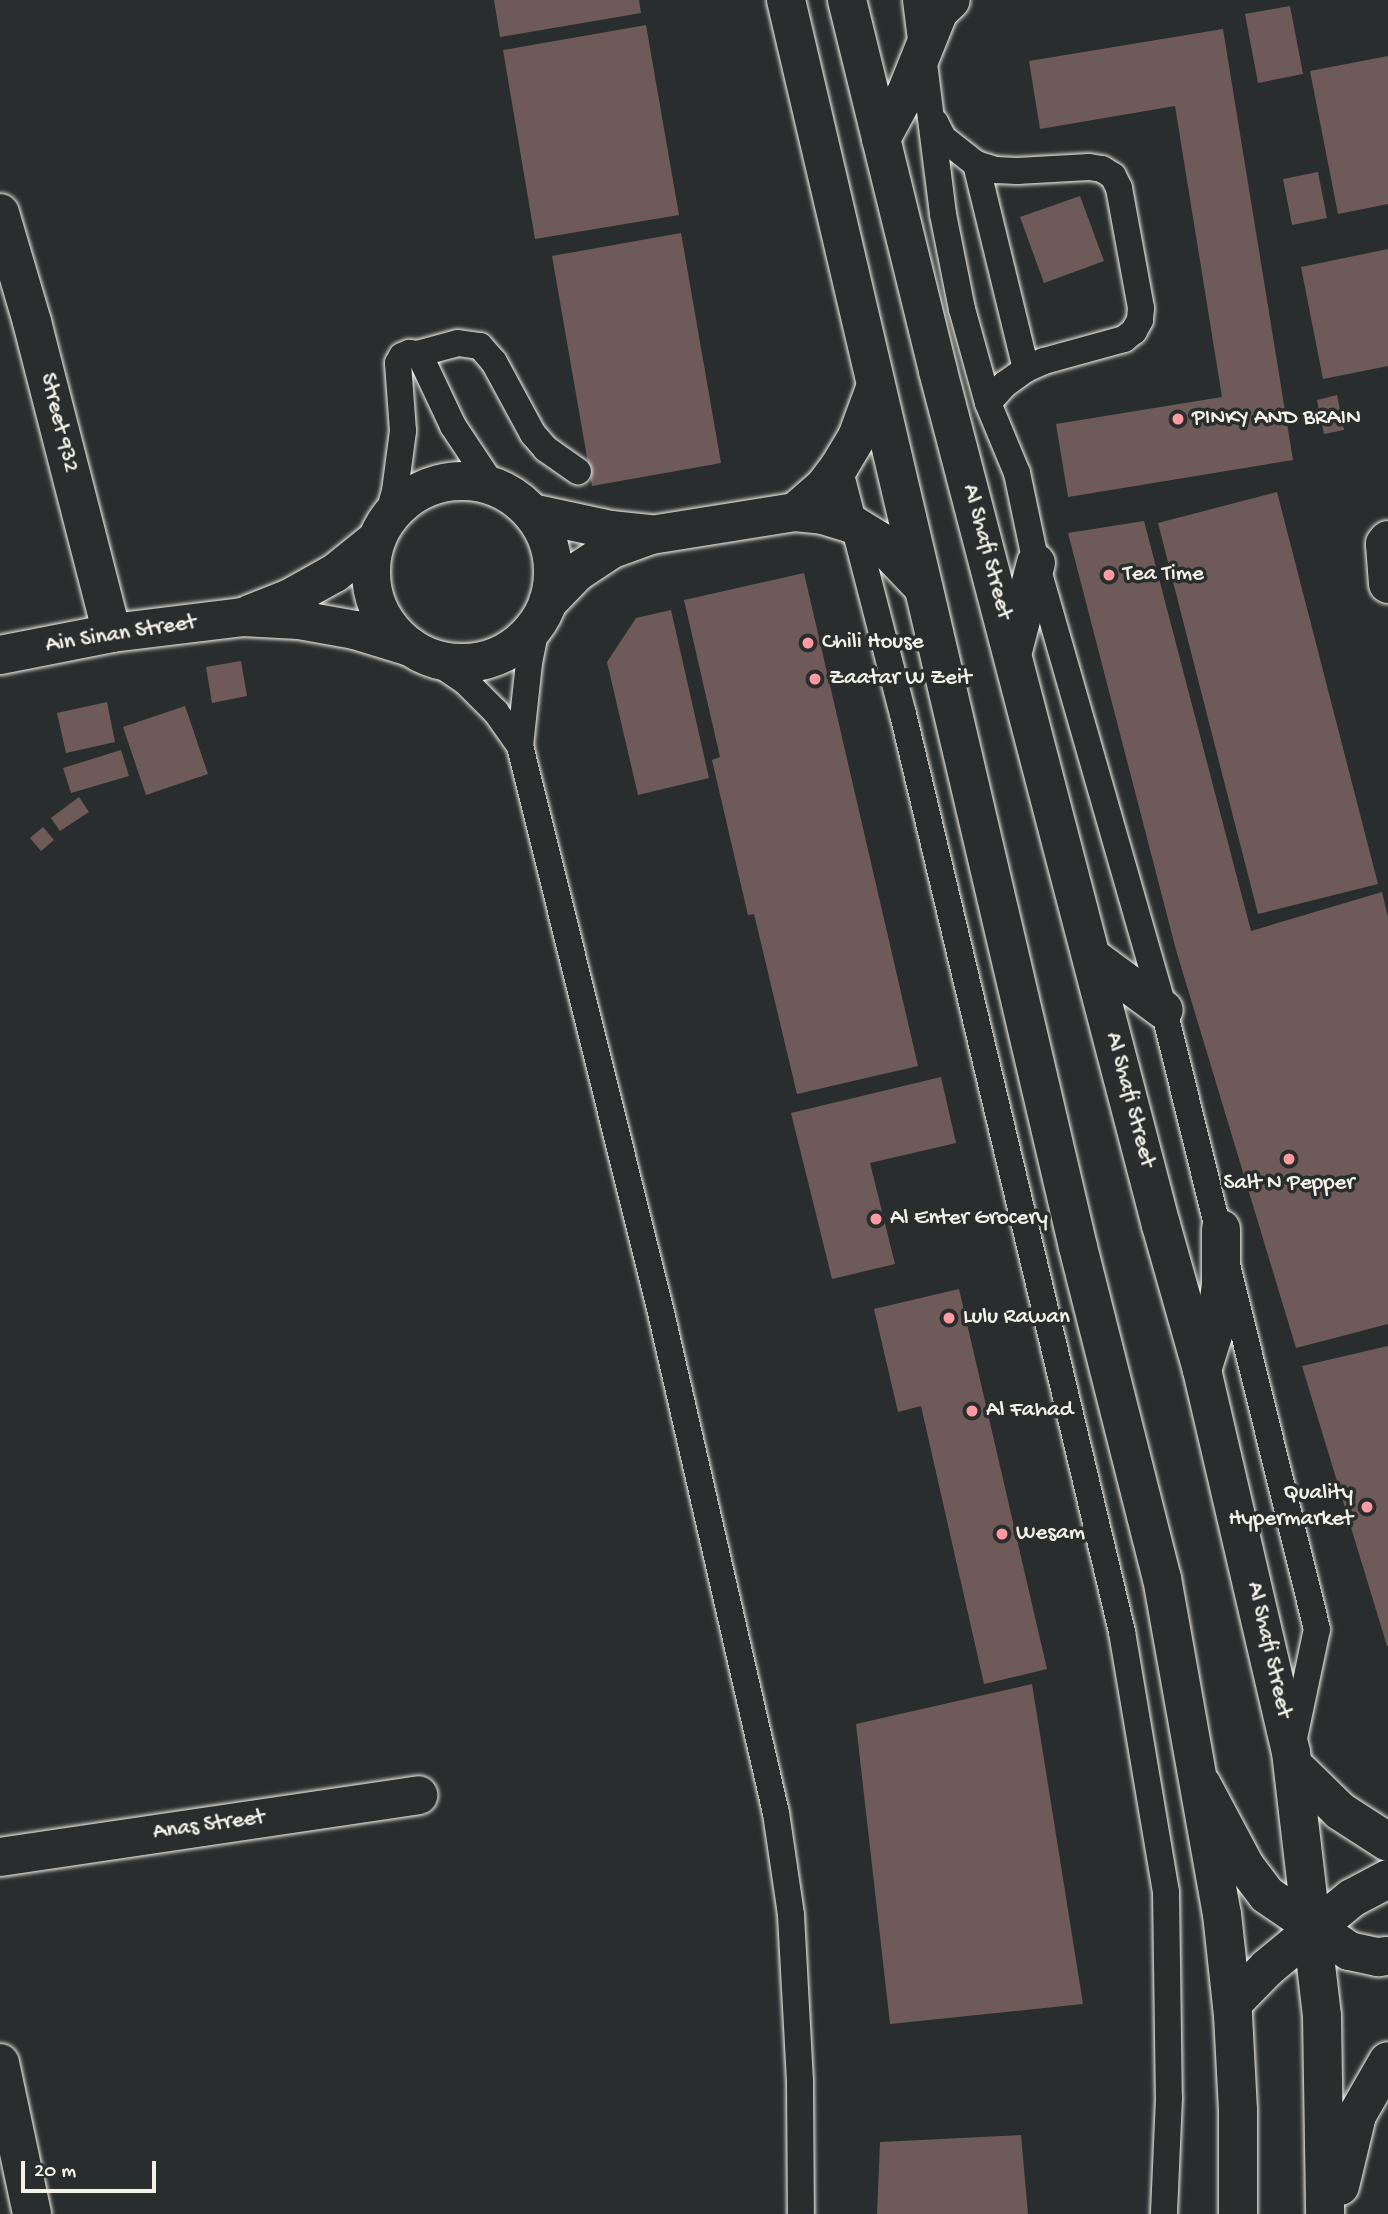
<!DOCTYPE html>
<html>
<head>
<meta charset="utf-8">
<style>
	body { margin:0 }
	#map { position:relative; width:1388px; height:2214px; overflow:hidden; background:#2a2d2e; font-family:"Gochi Hand",sans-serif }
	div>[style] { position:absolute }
	.building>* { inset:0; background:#6e5b59 }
	.roads { filter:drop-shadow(0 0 2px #f4f1e8) drop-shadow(0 0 2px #f4f1e8) }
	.service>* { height:26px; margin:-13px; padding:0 13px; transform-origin:13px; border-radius:13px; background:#2a2d2e }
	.minor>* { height:38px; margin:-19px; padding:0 19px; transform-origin:19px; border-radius:19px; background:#2a2d2e }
	.minor>.ring { margin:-19px; padding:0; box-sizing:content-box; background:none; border:38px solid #2a2d2e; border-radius:50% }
	.tertiary>* { height:38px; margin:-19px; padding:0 19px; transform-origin:19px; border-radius:19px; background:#2a2d2e }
	.secondary>* { height:38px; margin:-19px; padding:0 19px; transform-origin:19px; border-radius:19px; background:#2a2d2e }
	.dots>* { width:19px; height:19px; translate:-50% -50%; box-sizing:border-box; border:4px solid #2a2d2e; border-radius:50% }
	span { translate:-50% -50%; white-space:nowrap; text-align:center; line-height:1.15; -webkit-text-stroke:7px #2a2d2e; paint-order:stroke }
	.poi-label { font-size:23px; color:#f4f1e8 }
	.left { translate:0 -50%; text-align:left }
	.right { translate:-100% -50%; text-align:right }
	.street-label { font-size:23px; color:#f4f1e8 }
	.scale { position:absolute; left:21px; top:2161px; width:135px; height:32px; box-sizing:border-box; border:4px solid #f4f1e8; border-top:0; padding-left:9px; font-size:21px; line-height:24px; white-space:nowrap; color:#f4f1e8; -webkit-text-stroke:5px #2a2d2e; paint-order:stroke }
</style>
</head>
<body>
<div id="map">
	<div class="building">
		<div style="clip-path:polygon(494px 0,639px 0,641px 13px,500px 37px)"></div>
		<div style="clip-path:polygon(1290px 6px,1303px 74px,1258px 83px,1245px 14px)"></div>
		<div style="clip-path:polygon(646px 25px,679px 215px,535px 239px,503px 50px)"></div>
		<div style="clip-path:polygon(1223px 29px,1293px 460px,1068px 497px,1056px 424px,1222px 397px,1175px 106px,1040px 129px,1029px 61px)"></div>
		<div style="clip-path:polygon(1388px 56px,1388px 204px,1338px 214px,1310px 71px)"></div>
		<div style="clip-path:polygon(1318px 172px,1327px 218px,1292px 225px,1283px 179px)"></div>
		<div style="clip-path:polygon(1080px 196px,1104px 261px,1044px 283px,1020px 217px)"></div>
		<div style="clip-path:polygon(681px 233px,721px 463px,592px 486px,552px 256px)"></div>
		<div style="clip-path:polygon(1388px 249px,1388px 366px,1323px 379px,1301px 267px)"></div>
		<div style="clip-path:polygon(1337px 395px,1344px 430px,1324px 434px,1317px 400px)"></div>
		<div style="clip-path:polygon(1277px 492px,1378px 884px,1258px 914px,1158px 523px)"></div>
		<div style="clip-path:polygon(1144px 521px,1251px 931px,1382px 892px,1388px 917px,1388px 1324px,1296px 1348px,1176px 950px,1068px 533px)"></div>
		<div style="clip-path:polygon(804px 573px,918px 1066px,797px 1094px,754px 914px,748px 915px,712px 760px,720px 757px,684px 600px)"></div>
		<div style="clip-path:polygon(671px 610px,709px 778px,638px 795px,607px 662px,636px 618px)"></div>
		<div style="clip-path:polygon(241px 661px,247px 696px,212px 703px,206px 667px)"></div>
		<div style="clip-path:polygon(107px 702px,115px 742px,66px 753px,57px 713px)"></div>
		<div style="clip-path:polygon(185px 706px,208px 774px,146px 795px,123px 727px)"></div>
		<div style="clip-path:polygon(121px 750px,129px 776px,71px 793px,63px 768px)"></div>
		<div style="clip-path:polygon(79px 797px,89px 812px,60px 831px,51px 818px)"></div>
		<div style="clip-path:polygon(43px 827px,54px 840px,41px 851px,30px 838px)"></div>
		<div style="clip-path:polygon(941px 1077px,956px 1143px,870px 1163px,895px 1264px,832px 1279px,791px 1113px)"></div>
		<div style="clip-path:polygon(959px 1289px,1047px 1669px,984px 1684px,921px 1406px,898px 1412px,874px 1309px)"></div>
		<div style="clip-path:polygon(1388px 1346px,1388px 1646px,1387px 1646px,1302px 1366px)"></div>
		<div style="clip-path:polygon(1032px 1684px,1083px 2004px,890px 2024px,856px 1724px)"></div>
		<div style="clip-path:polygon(1021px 2135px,1028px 2214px,877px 2214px,880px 2142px)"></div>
	</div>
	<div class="roads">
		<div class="service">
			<div style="left:916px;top:0;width:216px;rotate:82.8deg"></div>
			<div style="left:943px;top:214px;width:97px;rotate:78.7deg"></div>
			<div style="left:962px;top:309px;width:98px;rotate:74.5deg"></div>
			<div style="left:988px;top:403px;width:76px;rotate:67.5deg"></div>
			<div style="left:1017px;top:473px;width:92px;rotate:78.1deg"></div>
			<div style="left:1036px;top:563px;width:465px;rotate:74deg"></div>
			<div style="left:1164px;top:1010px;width:638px;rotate:76.12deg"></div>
			<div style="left:1317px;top:1629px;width:116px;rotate:101.9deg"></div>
			<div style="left:935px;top:122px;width:18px;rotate:63deg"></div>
			<div style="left:943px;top:138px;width:42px;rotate:38.2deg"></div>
			<div style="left:976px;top:164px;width:21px;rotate:17deg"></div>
			<div style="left:996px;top:170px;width:21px;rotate:3deg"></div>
			<div style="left:1017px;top:171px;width:72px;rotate:-3.2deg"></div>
			<div style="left:1089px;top:167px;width:13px;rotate:9deg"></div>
			<div style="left:1102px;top:169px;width:13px;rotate:32deg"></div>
			<div style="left:1113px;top:176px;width:13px;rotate:63deg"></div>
			<div style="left:1119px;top:188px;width:122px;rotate:79.6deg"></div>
			<div style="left:1141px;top:308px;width:12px;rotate:95deg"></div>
			<div style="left:1140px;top:320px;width:13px;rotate:119deg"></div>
			<div style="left:1134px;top:331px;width:13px;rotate:141deg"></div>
			<div style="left:1124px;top:339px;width:83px;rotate:164.6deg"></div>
			<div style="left:1044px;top:361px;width:20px;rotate:156deg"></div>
			<div style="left:1026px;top:369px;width:26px;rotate:144deg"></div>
			<div style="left:1005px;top:384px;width:25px;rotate:132deg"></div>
			<div style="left:976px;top:164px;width:211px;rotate:76.3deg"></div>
			<div style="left:417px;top:354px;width:42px;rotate:-15deg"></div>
			<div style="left:458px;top:343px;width:22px;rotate:8deg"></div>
			<div style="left:480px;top:346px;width:21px;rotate:49deg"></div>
			<div style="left:494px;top:362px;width:82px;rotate:61.6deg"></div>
			<div style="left:533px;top:434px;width:20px;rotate:49deg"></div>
			<div style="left:546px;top:449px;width:39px;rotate:35deg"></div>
			<div style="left:839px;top:467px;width:255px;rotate:75.5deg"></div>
			<div style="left:903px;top:714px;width:944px;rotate:76.58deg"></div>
			<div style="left:1122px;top:1632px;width:264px;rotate:80.4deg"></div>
			<div style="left:1166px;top:1892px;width:206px;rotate:89.2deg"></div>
			<div style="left:1169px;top:2098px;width:116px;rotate:92.5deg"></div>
			<div style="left:387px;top:519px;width:29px;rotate:-74deg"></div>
			<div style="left:395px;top:491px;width:61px;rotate:-82.4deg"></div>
			<div style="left:403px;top:431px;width:68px;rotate:-94.2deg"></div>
			<div style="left:398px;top:363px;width:8px;rotate:-60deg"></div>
			<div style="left:402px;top:356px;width:8px;rotate:-23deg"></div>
			<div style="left:409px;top:353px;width:8px;rotate:7deg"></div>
			<div style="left:417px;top:354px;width:8px;rotate:50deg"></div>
			<div style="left:422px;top:360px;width:73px;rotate:64.8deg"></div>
			<div style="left:453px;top:426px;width:72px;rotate:56.3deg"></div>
			<div style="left:537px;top:623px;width:41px;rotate:101.3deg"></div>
			<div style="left:529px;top:663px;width:83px;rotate:96.2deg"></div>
			<div style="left:520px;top:746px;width:588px;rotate:76.03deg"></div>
			<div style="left:662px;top:1317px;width:509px;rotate:77.06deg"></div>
			<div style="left:776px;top:1813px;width:103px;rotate:81.6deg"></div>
			<div style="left:791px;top:1915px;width:166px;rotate:86.9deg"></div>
			<div style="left:800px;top:2081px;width:133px;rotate:89.6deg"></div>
			<div style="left:431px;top:658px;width:42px;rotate:34.4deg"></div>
			<div style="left:466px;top:682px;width:42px;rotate:45deg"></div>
			<div style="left:496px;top:712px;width:42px;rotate:54.8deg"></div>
		</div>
		<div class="minor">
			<div style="left:881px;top:139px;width:52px;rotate:-61.5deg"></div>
			<div style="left:906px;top:93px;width:88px;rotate:-68.1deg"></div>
			<div style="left:939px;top:11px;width:16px;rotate:-43deg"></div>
			<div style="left:0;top:213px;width:114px;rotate:73.6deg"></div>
			<div style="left:32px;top:322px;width:321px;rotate:75.6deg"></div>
			<div class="ring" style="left:371px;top:481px;width:144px;height:144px"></div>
			<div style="left:795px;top:512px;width:38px;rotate:-41deg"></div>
			<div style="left:824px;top:487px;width:25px;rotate:-53deg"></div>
			<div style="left:839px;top:467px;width:35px;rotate:-59deg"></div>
			<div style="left:857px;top:437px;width:52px;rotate:-69.8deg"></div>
			<div style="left:532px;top:513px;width:81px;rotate:12.1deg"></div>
			<div style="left:611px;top:530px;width:38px;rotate:6deg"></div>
			<div style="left:1388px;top:540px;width:5px;rotate:127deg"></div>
			<div style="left:1385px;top:544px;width:40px;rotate:85.7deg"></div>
			<div style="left:548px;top:602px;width:42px;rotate:-46deg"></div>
			<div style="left:577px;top:572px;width:42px;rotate:-33.3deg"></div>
			<div style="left:612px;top:549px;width:41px;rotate:-19.7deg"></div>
			<div style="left:651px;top:535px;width:146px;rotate:-9.1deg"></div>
			<div style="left:795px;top:512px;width:28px;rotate:6deg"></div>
			<div style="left:823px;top:515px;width:30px;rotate:17deg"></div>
			<div style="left:852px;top:524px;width:32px;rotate:32deg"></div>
			<div style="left:879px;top:541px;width:62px;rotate:46.3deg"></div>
			<div style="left:250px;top:614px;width:43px;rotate:-21.8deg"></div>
			<div style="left:290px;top:598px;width:51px;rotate:-29.1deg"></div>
			<div style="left:335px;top:573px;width:53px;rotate:-38.8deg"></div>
			<div style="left:0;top:655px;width:114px;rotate:-11.1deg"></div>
			<div style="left:112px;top:633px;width:131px;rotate:-7deg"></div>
			<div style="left:242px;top:617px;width:57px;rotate:3deg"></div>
			<div style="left:299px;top:620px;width:57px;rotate:10.1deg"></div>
			<div style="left:355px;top:630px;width:58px;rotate:17.2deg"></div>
			<div style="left:0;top:1857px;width:423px;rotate:-8.4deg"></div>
			<div style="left:0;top:2063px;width:154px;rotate:78deg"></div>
		</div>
		<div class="tertiary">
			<div style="left:1202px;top:1785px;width:92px;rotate:62deg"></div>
			<div style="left:1245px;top:1866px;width:36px;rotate:53deg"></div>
			<div style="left:1267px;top:1895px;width:99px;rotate:34.3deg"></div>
			<div style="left:1349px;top:1951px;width:30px;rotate:12deg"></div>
			<div style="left:1378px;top:1957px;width:10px;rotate:-6deg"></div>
			<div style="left:1232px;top:2004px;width:50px;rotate:-45.8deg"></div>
			<div style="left:1267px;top:1968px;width:110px;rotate:-39.5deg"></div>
			<div style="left:1352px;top:1898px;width:41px;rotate:-27.8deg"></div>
		</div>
		<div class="secondary">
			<div style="left:786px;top:0;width:1281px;rotate:76.82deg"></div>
			<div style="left:1078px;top:1247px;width:341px;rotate:75.8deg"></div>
			<div style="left:1162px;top:1578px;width:341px;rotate:79.9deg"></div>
			<div style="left:1222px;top:1914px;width:102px;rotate:83.8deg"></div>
			<div style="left:1233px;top:2015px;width:95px;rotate:87deg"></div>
			<div style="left:1238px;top:2110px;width:104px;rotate:90deg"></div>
			<div style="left:847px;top:0;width:382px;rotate:76.2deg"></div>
			<div style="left:938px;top:371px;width:883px;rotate:75.37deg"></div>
			<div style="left:1161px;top:1225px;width:151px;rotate:74.2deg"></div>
			<div style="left:1202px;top:1370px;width:392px;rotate:76.9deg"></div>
			<div style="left:1291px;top:1752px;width:266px;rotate:83.3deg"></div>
			<div style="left:1322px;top:2016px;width:198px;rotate:89.1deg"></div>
			<div style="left:1013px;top:651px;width:91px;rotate:-75.4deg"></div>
			<div style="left:1092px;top:957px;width:89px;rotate:36.4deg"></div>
			<div style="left:1202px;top:1370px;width:43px;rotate:-72.4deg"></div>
			<div style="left:1215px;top:1329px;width:45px;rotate:-82.4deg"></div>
			<div style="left:1221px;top:1284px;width:55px;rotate:-90deg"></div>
			<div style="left:1293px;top:1765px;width:66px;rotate:44.4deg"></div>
			<div style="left:1340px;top:1811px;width:57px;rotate:32.9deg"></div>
			<div style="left:1340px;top:2186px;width:73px;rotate:-76.5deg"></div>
			<div style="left:1357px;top:2115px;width:62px;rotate:-60.1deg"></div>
		</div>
	</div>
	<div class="dots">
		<div style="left:1178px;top:419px;background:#ff9aa2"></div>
		<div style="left:1109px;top:575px;background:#ff9aa2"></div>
		<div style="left:808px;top:643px;background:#ff9aa2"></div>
		<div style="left:815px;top:679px;background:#ff9aa2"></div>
		<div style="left:1289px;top:1159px;background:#ff9aa2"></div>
		<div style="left:876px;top:1219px;background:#ff9aa2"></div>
		<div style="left:949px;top:1318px;background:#ff9aa2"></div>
		<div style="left:972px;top:1411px;background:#ff9aa2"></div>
		<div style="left:1367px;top:1507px;background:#ff9aa2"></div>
		<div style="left:1002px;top:1534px;background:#ff9aa2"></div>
	</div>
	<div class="poi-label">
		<span class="left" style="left:1192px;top:419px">PINKY AND BRAIN</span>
		<span class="left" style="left:1123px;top:575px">Tea Time</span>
		<span class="left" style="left:822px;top:643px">Chili House</span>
		<span class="left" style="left:829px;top:679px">Zaatar W Zeit</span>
		<span style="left:1289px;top:1184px">Salt N Pepper</span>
		<span class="left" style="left:890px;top:1219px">Al Enter Grocery</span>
		<span class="left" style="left:963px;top:1318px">Lulu Rawan</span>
		<span class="left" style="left:986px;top:1411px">Al Fahad</span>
		<span class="right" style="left:1353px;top:1507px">Quality<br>Hypermarket</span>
		<span class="left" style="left:1016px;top:1534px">Wesam</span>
	</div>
	<div class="street-label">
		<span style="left:58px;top:423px;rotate:76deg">Street 932</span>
		<span style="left:986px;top:552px;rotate:75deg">Al Shafi Street</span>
		<span style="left:121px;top:635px;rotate:-9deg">Ain Sinan Street</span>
		<span style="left:1129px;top:1100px;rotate:75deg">Al Shafi Street</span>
		<span style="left:1268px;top:1650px;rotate:77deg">Al Shafi Street</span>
		<span style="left:209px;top:1826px;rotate:-8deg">Anas Street</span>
	</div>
	<div class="scale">20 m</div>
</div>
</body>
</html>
